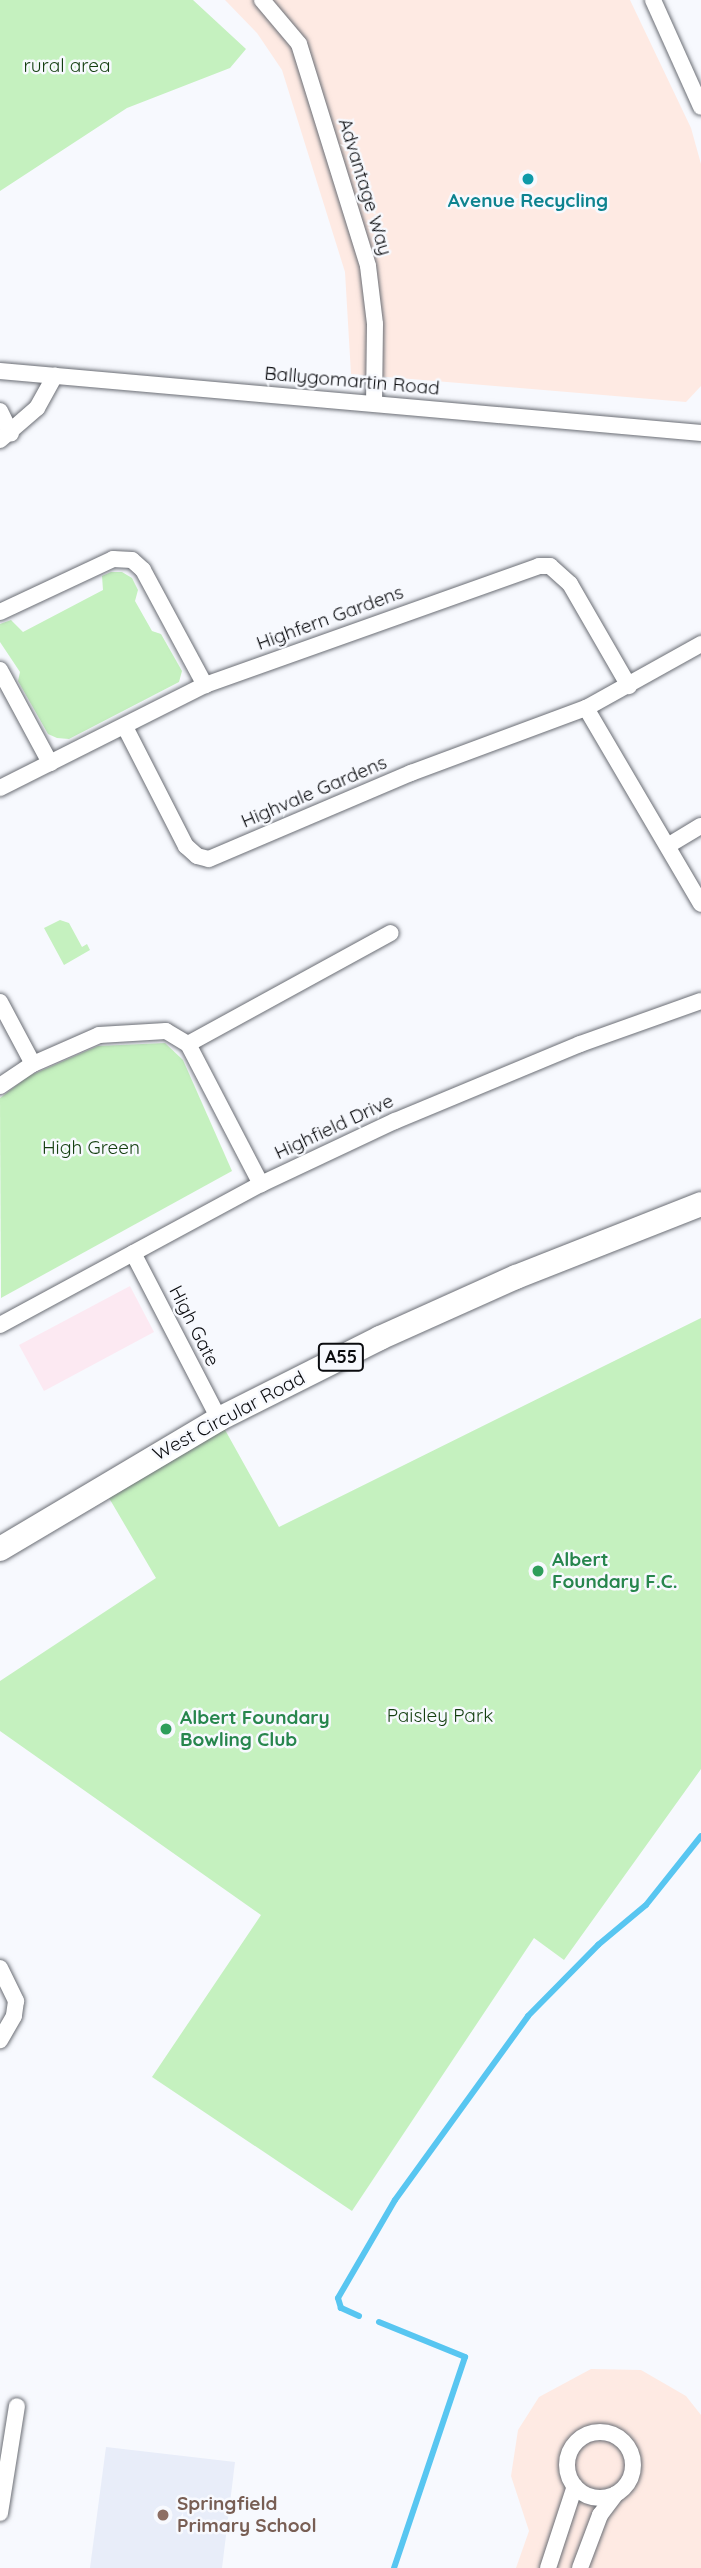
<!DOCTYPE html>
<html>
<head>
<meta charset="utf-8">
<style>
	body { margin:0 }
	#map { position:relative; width:701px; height:2568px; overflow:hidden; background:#f7f9fe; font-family:Quicksand,sans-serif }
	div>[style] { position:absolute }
	.commercial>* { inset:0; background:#fce9f2 }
	.industrial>* { inset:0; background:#feeae3 }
	.built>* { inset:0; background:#e8edf9 }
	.green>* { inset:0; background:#c5f1bf }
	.stream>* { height:6px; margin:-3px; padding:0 3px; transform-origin:3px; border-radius:3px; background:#58c6f1 }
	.roads { filter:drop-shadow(0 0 2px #6b6e75) drop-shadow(0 0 2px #6b6e75) }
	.minor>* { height:16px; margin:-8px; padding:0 8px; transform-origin:8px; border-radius:8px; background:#fff }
	.minor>.ring { margin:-8px; padding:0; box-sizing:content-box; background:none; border:16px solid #fff; border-radius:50% }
	.trunk>* { height:24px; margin:-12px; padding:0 12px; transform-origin:12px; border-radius:12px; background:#fff }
	.dots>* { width:19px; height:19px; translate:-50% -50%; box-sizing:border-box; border:4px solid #f7f9fe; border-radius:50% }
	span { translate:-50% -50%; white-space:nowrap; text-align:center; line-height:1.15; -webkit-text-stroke:5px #f7f9fe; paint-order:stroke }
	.shield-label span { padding:2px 5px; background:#f7f9fe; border:2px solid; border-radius:5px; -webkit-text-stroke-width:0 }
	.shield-label { font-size:18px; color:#0b0c0f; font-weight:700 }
	.park-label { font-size:19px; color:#143f10 }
	.street-label { font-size:19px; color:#0b0c0f }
	.culture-label { font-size:19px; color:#0d838f; font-weight:700 }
	.leisure-label { font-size:19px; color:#27864d; font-weight:700 }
	.left { translate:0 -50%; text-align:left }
	.education-label { font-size:19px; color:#785e54; font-weight:700 }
</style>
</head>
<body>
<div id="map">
	<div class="commercial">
		<div style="clip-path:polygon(130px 1286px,154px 1332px,44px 1391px,19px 1345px)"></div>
	</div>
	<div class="industrial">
		<div style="clip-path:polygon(225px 0,630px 0,691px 128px,701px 164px,701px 386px,686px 402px,351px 374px,345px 272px,282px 70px,257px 33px)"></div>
		<div style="clip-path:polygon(591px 2369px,641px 2370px,686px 2396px,701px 2415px,701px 2568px,516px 2568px,529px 2531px,511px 2476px,518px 2430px,539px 2397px)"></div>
	</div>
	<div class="built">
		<div style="clip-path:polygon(106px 2447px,235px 2462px,222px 2568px,90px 2568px)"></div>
	</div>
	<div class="green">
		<div style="clip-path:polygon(0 0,193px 0,246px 49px,230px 68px,127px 108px,0 191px)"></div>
		<div style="clip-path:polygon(111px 572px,122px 572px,132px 578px,138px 590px,135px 601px,152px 631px,161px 634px,182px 671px,179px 682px,69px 739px,57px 738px,48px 734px,18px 681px,20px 672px,0 642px,0 624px,11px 620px,23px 632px,103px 590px,102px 576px)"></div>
		<div style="clip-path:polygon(60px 920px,69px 923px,82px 947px,87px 944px,90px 950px,64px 965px,44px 928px)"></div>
		<div style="clip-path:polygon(165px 1043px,183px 1060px,232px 1171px,1px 1298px,0 1098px,29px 1076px,98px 1046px)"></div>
		<div style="clip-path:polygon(701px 1318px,701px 1769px,564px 1960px,534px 1938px,352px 2211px,152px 2077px,261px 1915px,0 1731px,0 1681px,156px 1578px,102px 1486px,219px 1419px,279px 1527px)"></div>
	</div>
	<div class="stream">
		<div style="left:359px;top:2316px;width:20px;rotate:-156deg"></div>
		<div style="left:341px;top:2308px;width:10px;rotate:-107deg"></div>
		<div style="left:338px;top:2298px;width:113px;rotate:-59.8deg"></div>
		<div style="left:395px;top:2200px;width:227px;rotate:-54.1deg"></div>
		<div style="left:528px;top:2016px;width:100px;rotate:-45.4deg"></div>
		<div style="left:598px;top:1945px;width:62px;rotate:-39.8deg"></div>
		<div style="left:646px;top:1905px;width:88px;rotate:-51.4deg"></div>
		<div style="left:379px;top:2322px;width:93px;rotate:22.1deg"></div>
		<div style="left:465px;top:2357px;width:223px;rotate:108.6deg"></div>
	</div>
	<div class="roads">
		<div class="minor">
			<div style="left:262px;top:0;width:57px;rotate:49.9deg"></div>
			<div style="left:299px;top:44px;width:232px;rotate:72.7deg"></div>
			<div style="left:368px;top:266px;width:58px;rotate:83.1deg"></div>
			<div style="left:375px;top:324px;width:79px;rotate:90.7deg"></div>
			<div style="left:653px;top:0;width:117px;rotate:65.8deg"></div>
			<div style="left:0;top:371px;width:704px;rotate:5.05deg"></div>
			<div style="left:0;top:411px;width:25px;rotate:64deg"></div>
			<div style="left:0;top:440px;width:49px;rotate:-40.9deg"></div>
			<div style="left:37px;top:408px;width:37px;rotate:-61deg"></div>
			<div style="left:0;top:612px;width:125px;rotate:-25.1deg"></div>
			<div style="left:113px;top:559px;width:19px;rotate:3deg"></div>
			<div style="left:132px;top:560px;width:15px;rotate:42deg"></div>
			<div style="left:143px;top:570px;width:131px;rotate:61.7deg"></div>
			<div style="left:0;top:670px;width:106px;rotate:61.7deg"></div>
			<div style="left:586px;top:708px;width:227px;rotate:59.6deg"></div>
			<div style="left:125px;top:727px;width:134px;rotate:62.9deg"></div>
			<div style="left:186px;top:846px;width:15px;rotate:42deg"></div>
			<div style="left:197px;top:856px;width:12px;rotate:14deg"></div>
			<div style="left:209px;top:859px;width:220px;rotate:-23.1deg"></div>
			<div style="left:411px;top:773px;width:187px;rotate:-20.4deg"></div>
			<div style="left:586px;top:708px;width:132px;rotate:-29.1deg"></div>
			<div style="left:0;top:788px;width:229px;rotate:-26.7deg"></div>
			<div style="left:205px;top:685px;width:355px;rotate:-19.6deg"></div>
			<div style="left:539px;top:566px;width:11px"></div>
			<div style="left:550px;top:566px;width:27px;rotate:42deg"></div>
			<div style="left:570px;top:584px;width:118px;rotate:60deg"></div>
			<div style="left:669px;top:845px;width:37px;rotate:-31deg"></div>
			<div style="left:0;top:1002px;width:70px;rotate:62deg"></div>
			<div style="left:188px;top:1044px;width:231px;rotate:-28.7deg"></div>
			<div style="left:0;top:1086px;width:40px;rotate:-34deg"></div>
			<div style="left:33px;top:1064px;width:72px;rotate:-23.7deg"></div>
			<div style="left:99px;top:1035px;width:67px;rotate:-3.4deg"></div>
			<div style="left:166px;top:1031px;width:26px;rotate:31deg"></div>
			<div style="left:188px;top:1044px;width:158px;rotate:62.5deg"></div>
			<div style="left:133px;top:1253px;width:187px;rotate:62.6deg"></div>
			<div style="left:0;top:1325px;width:297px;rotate:-28.4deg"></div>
			<div style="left:261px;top:1184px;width:148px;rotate:-25.2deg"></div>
			<div style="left:395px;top:1121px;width:200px;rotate:-22.6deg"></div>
			<div style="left:580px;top:1044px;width:128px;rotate:-19.6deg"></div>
			<div style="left:0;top:1968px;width:37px;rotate:64deg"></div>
			<div style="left:16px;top:2001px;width:15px;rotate:98deg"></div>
			<div style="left:14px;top:2016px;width:28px;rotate:120deg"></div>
			<div class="ring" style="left:567px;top:2432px;width:50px;height:50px"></div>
			<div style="left:0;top:2513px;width:108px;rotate:-81deg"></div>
			<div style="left:548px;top:2568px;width:86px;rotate:-71.8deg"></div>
			<div style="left:580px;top:2568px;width:57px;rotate:-69.3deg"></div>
			<div style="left:600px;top:2515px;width:26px;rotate:-53deg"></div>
		</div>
		<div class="trunk">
			<div style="left:0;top:1549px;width:255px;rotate:-30.7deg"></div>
			<div style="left:219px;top:1419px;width:180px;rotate:-26.7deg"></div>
			<div style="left:380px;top:1338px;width:149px;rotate:-24.2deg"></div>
			<div style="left:516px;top:1277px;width:199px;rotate:-21.5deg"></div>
		</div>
	</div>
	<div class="dots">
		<div style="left:528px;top:179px;background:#0f9aa8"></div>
		<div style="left:538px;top:1571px;background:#2e9e5b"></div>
		<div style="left:166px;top:1729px;background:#2e9e5b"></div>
		<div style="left:163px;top:2515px;background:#8d6e63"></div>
	</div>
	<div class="shield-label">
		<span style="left:341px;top:1357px">A55</span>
	</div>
	<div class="park-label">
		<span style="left:67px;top:66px">rural area</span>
		<span style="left:91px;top:1148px">High Green</span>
		<span style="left:440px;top:1716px">Paisley Park</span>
	</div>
	<div class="street-label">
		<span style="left:365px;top:187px;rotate:73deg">Advantage Way</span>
		<span style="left:352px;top:381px;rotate:5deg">Ballygomartin Road</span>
		<span style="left:330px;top:618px;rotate:-20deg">Highfern Gardens</span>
		<span style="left:314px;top:792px;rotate:-23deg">Highvale Gardens</span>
		<span style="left:334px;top:1127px;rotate:-25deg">Highfield Drive</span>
		<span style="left:194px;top:1326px;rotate:63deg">High Gate</span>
		<span style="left:229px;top:1416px;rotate:-28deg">West Circular Road</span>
	</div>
	<div class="culture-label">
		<span style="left:528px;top:201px">Avenue Recycling</span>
	</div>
	<div class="leisure-label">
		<span class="left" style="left:552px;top:1571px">Albert<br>Foundary F.C.</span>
		<span class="left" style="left:180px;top:1729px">Albert Foundary<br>Bowling Club</span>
	</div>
	<div class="education-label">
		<span class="left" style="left:177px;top:2515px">Springfield<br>Primary School</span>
	</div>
</div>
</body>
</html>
